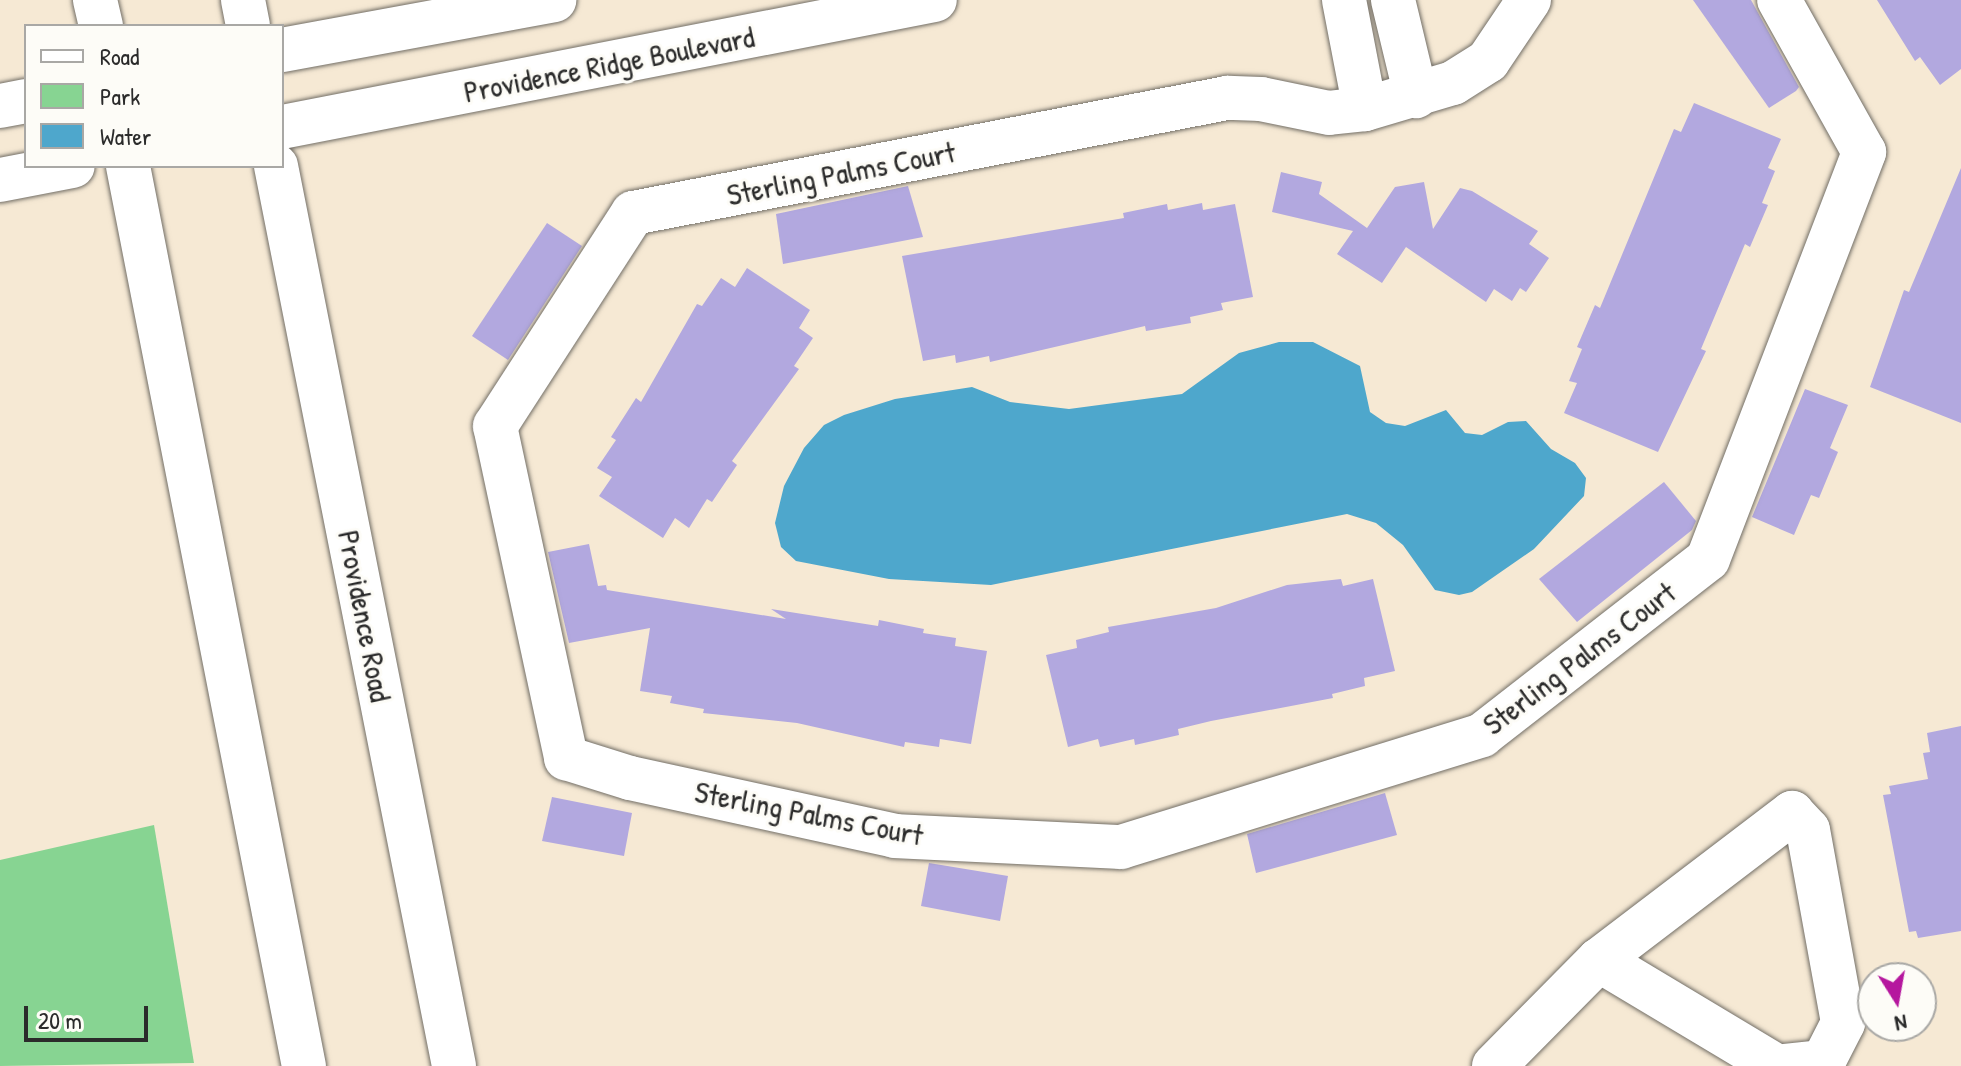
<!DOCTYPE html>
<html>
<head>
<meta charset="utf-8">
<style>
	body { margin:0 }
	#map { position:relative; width:1961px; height:1066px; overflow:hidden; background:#f6e9d4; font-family:"Patrick Hand",sans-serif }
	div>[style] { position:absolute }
	.green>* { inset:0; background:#87d492 }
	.water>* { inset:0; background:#4ea7cc }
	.building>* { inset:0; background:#b2a8df }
	.roads { filter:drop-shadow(0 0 2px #726e66) drop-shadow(0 0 2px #726e66) }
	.minor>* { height:44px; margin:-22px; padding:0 22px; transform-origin:22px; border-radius:22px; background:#fff }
	.major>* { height:44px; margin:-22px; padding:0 22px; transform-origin:22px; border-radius:22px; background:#fff }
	span { translate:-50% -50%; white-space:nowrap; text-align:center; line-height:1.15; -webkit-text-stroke:6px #fdfcf7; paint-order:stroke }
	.street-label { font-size:30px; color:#2b2b2b }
	.legend { position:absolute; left:24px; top:24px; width:260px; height:144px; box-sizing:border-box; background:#fdfcf7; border:2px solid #a9a8a5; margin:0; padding:10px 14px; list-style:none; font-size:24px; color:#2b2b2b }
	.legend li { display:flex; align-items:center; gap:16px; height:40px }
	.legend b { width:40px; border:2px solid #a9a8a5 }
	.north { position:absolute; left:1857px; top:962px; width:80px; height:80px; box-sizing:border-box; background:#fdfcf7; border:2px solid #a9a8a5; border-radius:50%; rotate:169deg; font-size:22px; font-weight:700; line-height:32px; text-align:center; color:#2b2b2b }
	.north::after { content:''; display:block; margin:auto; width:28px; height:36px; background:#b5179e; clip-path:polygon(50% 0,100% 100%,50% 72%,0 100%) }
	.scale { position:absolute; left:24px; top:1006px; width:124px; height:36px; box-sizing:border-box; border:4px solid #2b2b2b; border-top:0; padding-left:10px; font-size:24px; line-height:28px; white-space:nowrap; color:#2b2b2b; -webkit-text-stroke:6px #fdfcf7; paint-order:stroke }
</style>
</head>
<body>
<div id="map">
	<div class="green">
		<div style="clip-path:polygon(154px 825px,194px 1063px,0 1066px,0 860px)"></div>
	</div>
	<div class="water">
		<div style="clip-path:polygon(1279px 342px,1313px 342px,1360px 366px,1370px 412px,1386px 423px,1405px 426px,1446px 410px,1465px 433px,1482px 435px,1508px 422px,1526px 421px,1551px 449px,1575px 463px,1586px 478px,1584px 496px,1534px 549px,1472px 592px,1459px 595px,1435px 590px,1403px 545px,1376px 523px,1347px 514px,991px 585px,889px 579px,796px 561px,781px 547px,775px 523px,784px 486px,804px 448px,824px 425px,844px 415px,895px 399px,972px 387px,1010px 402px,1069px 409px,1182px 394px,1239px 353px)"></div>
	</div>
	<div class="building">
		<div style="clip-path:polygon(1693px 0,1751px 0,1799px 87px,1796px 91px,1769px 108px)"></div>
		<div style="clip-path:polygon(1877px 0,1961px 0,1961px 69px,1940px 85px,1920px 57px,1915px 61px)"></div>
		<div style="clip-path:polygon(1694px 103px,1781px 139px,1768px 168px,1775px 171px,1762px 203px,1768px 205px,1750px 247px,1745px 244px,1701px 349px,1706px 351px,1658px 452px,1564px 413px,1577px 383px,1569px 381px,1582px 349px,1577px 347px,1595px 305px,1600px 308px,1674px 129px,1681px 132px)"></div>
		<div style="clip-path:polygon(1961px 168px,1961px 423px,1870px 387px,1904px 290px,1909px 292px)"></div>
		<div style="clip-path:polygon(1281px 172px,1322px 182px,1319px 194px,1367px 228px,1395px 187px,1424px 182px,1433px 229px,1460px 188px,1472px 191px,1538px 231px,1529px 244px,1549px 258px,1526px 292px,1520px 288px,1512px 301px,1494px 289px,1486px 302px,1406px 247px,1382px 283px,1337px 254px,1353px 231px,1272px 212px)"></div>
		<div style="clip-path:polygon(908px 186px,923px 237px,783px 264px,776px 214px)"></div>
		<div style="clip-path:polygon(1202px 203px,1203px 210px,1235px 204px,1253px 297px,1221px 303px,1223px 310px,1190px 317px,1191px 323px,1146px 331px,1145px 326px,990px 362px,989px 356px,956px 363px,955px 355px,923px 361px,902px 256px,1124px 218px,1123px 213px,1167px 204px,1168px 210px)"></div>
		<div style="clip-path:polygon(547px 223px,582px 246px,508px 360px,472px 336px)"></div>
		<div style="clip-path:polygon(747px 268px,810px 310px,799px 328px,813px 338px,794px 366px,799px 369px,732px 461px,737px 465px,712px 502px,707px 499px,689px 528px,675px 518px,663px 538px,599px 496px,612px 477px,597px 468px,616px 440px,611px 437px,636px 398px,641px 402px,697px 304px,702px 306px,721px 278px,735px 287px)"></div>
		<div style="clip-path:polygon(1805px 389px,1848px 405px,1830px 448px,1838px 452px,1819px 498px,1811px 495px,1794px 535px,1752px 517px)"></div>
		<div style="clip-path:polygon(1664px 482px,1696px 521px,1692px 530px,1577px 622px,1539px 579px)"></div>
		<div style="clip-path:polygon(589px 544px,598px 586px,606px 585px,607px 590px,786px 619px,771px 609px,878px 626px,879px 620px,924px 629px,923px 633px,956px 638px,955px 646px,987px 651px,971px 744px,940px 739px,939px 747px,905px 742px,904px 747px,797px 723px,703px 713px,704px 709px,670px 703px,672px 696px,640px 691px,650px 628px,569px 643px,548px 552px)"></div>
		<div style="clip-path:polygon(1341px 579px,1343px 586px,1373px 579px,1395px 671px,1364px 678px,1365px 686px,1332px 694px,1333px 698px,1211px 721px,1178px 729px,1179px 735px,1135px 745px,1134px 739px,1100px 747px,1098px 739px,1068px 747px,1046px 655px,1077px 648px,1076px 640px,1109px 632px,1108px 627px,1216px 608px,1287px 585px)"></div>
		<div style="clip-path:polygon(1961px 726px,1961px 931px,1918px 938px,1916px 931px,1909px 932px,1883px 795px,1891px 794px,1889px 786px,1928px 779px,1923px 753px,1930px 752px,1927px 733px)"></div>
		<div style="clip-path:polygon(1385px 793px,1397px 835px,1256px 873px,1247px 834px)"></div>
		<div style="clip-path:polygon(552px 797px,632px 813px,624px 856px,542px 841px)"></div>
		<div style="clip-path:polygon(929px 863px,1008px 876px,1000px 921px,921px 906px)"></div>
	</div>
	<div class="roads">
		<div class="minor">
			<div style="left:1344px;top:0;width:111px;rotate:79.1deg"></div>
			<div style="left:1393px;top:0;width:99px;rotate:76.5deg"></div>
			<div style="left:1529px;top:0;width:73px;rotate:123.9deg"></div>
			<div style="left:1488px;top:61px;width:41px;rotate:147.8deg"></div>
			<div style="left:1453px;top:83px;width:92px;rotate:163.5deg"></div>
			<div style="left:1365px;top:109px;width:36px;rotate:174deg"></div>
			<div style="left:1329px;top:113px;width:69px;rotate:-168.4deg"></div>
			<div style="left:1261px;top:99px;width:34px;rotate:-178deg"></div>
			<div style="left:1227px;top:98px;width:605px;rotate:169.04deg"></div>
			<div style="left:633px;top:213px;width:254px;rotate:122.9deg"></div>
			<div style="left:495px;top:426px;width:340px;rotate:77.9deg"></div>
			<div style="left:566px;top:758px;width:67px;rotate:17.4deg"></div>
			<div style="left:630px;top:778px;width:271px;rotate:12.3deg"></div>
			<div style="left:895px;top:836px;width:226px;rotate:2.8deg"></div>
			<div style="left:1121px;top:847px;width:378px;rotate:-17.2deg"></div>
			<div style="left:1482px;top:735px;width:286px;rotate:-37.9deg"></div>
			<div style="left:1708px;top:559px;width:436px;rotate:-69deg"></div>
			<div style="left:1864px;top:152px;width:174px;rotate:-119.2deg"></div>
			<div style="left:282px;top:50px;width:277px;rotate:-10.4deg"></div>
			<div style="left:0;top:106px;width:26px;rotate:-11deg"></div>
			<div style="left:282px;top:127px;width:665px;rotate:-11.01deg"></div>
			<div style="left:0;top:180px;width:74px;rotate:-10.9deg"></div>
			<div style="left:1599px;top:960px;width:206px;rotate:30.9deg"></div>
			<div style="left:1494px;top:1066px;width:149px;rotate:-45.3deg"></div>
			<div style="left:1599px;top:960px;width:243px;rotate:-37.3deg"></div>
			<div style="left:1792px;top:813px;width:23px;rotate:47deg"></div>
			<div style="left:1808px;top:830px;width:196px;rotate:79.7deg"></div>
			<div style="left:1843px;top:1023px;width:44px;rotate:117.1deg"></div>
			<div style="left:1823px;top:1062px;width:38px;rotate:174deg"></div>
		</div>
		<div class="major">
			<div style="left:95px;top:0;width:27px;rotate:77deg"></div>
			<div style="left:243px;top:0;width:26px;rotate:79deg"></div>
			<div style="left:128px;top:166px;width:917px;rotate:78.94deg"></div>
			<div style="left:276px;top:166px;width:917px;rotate:78.81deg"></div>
		</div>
	</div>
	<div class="street-label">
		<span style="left:609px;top:64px;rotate:-11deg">Providence Ridge Boulevard</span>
		<span style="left:841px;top:173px;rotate:-11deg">Sterling Palms Court</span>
		<span style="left:365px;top:616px;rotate:79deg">Providence Road</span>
		<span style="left:1579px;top:658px;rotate:-37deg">Sterling Palms Court</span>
		<span style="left:809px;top:813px;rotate:11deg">Sterling Palms Court</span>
	</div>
	<ul class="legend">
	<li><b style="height:10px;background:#fff"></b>Road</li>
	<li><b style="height:22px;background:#87d492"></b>Park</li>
	<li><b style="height:22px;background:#4ea7cc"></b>Water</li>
	</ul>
	<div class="north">N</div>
	<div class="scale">20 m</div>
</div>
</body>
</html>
